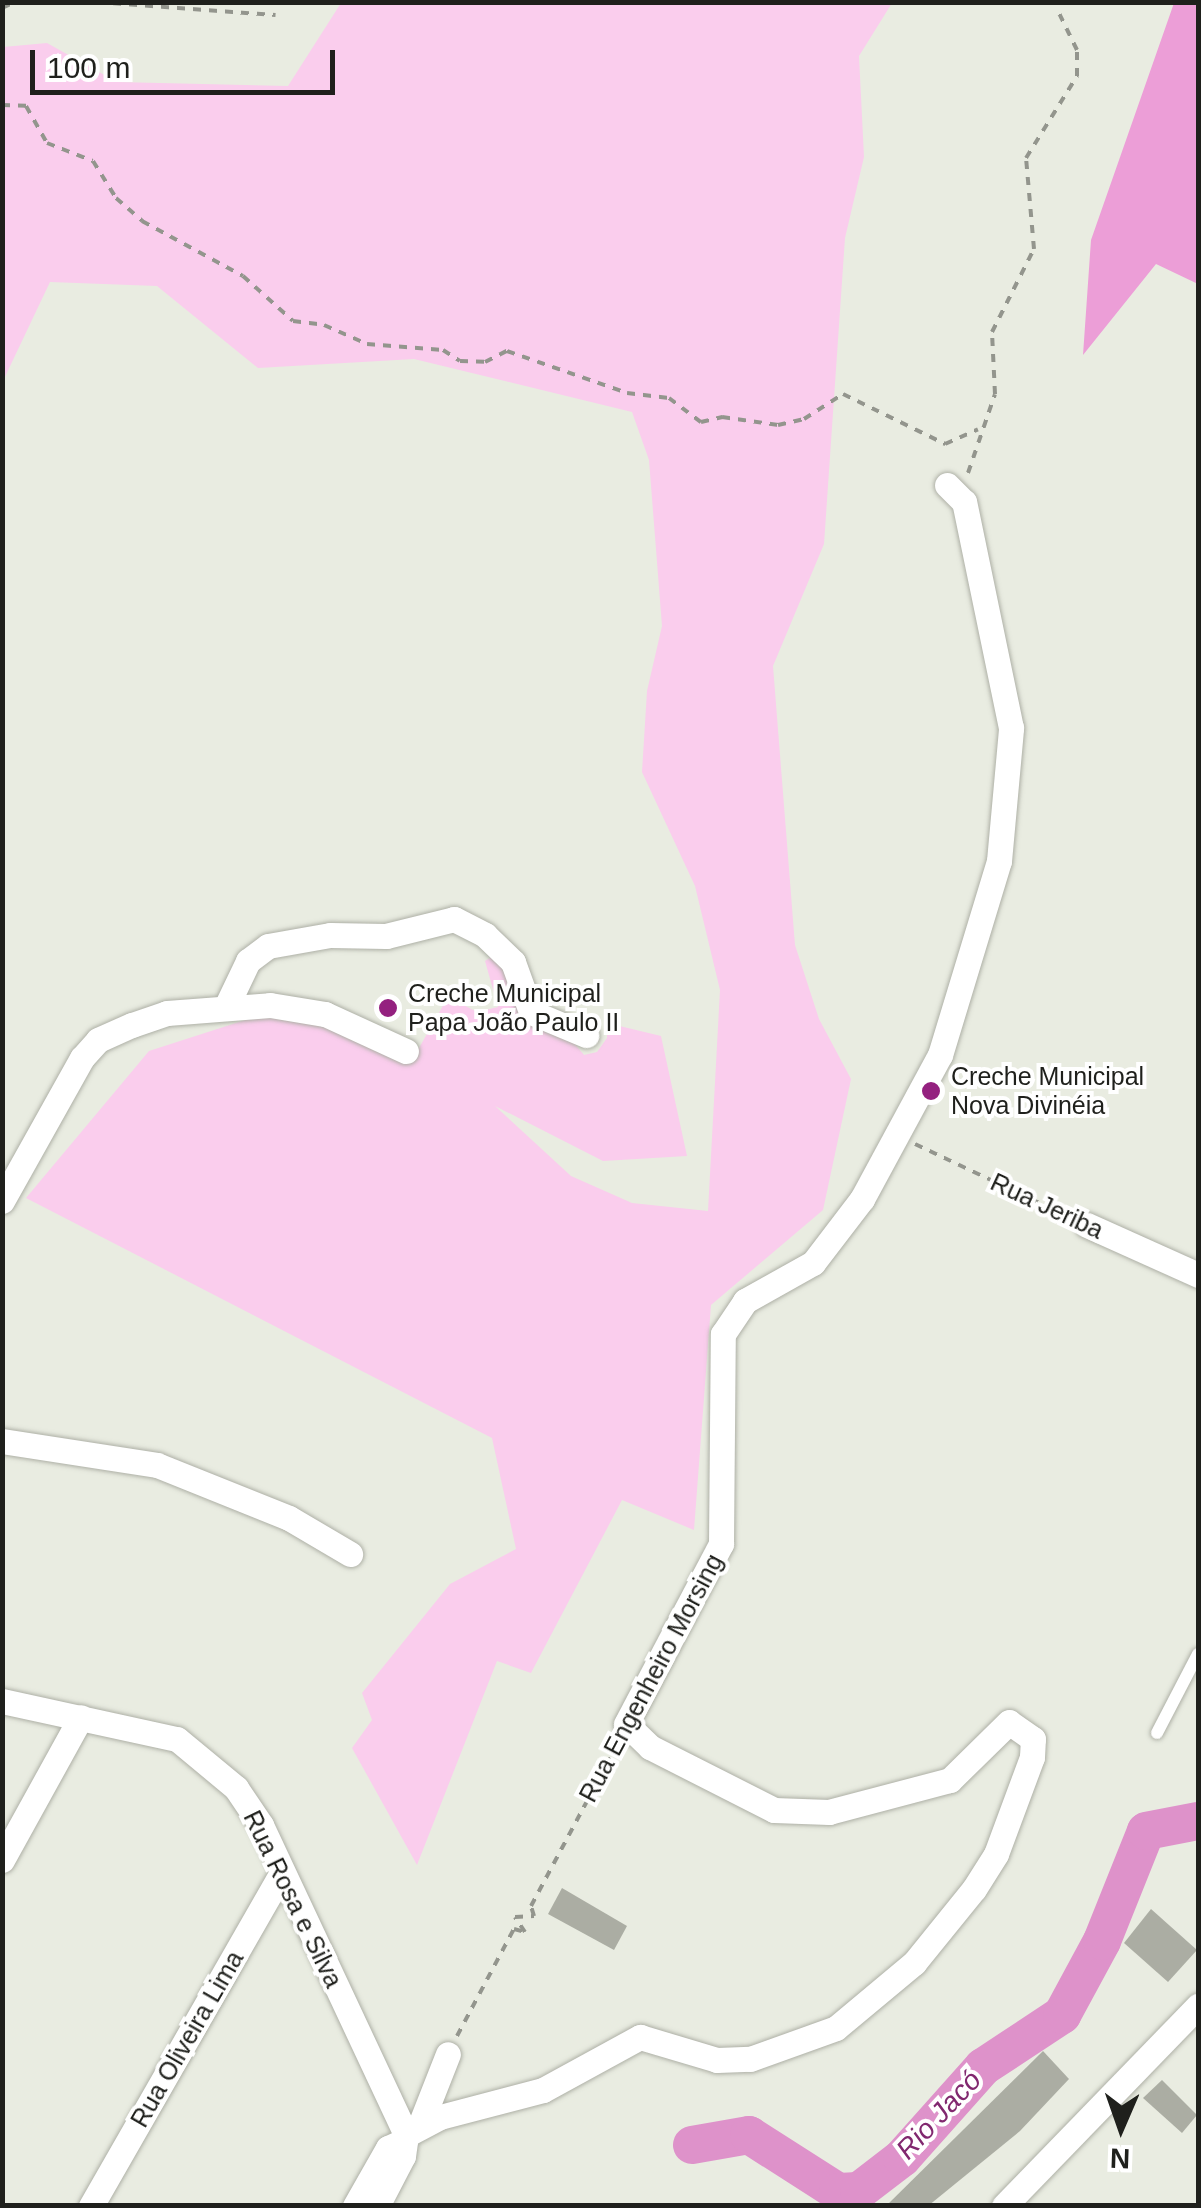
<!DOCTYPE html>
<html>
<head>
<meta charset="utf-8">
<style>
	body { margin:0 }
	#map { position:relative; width:1201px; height:2208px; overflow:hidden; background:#e9ece1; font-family:Helvetica,sans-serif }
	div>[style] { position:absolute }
	.green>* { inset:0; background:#facded }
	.forest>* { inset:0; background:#ec9ed7 }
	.river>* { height:38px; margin:-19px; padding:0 19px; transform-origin:19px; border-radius:19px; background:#de92ca }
	.building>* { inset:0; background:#abada3 }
	.path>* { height:4px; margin-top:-2px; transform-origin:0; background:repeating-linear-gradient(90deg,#93958d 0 8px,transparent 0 16px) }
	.roads { filter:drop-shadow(0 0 2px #aeb0a6) drop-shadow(0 0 2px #aeb0a6) }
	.lane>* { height:12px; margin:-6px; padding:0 6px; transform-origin:6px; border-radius:6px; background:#fff }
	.street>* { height:25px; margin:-12.5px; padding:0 12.5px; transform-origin:12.5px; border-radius:12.5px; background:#fff }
	.dots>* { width:28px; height:28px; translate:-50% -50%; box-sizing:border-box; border:5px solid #fff; border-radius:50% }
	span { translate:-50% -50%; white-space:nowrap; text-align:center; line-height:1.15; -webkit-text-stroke:8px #fff; paint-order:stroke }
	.poi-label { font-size:25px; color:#1f201c }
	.left { translate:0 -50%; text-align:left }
	.street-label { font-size:25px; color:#1f201c }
	.water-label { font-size:28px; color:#81286f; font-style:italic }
	.frame { position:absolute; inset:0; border:5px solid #1f201c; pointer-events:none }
	.north { position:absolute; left:1071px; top:2078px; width:100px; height:100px; -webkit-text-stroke:8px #fff; paint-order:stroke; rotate:182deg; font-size:28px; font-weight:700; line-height:40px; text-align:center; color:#1f201c }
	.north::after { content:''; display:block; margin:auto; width:35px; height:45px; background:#1f201c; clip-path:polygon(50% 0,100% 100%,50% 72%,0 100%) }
	.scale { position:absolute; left:30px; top:50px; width:305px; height:45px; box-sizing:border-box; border:5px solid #1f201c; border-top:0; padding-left:12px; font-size:30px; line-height:35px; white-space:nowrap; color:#1f201c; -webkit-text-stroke:8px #fff; paint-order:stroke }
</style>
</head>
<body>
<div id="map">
	<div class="green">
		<div style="clip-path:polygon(341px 3px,892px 3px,859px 56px,864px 157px,845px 238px,824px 544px,773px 666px,795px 945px,819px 1019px,851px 1079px,823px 1210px,711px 1305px,694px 1530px,622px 1500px,531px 1673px,497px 1661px,417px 1865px,352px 1748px,372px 1720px,362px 1693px,450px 1584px,516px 1549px,492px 1438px,26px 1198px,149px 1051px,270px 1012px,343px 1030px,411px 1062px,448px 997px,477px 1012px,498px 1007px,485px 961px,497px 953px,584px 1055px,597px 1052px,607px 1038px,607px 1023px,661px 1036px,687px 1156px,603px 1161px,495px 1106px,571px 1176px,632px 1203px,708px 1211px,720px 990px,695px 886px,642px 772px,647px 691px,662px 626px,649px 460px,632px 412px,414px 359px,258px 368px,157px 286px,50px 282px,3px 381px,3px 47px,47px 43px,117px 82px,288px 86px)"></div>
	</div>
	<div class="forest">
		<div style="clip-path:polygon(1174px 3px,1198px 3px,1198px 284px,1156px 264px,1083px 355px,1091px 240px)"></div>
	</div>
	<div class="river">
		<div style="left:692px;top:2145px;width:58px;rotate:-10deg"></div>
		<div style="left:749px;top:2135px;width:106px;rotate:32.6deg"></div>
		<div style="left:838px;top:2192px;width:21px;rotate:-3deg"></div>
		<div style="left:859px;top:2191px;width:54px;rotate:-37.5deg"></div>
		<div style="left:902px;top:2158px;width:122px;rotate:-48.3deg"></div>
		<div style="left:983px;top:2067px;width:95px;rotate:-33.4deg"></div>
		<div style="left:1062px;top:2015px;width:84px;rotate:-61.6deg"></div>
		<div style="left:1102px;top:1941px;width:118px;rotate:-68.2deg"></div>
		<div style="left:1146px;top:1831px;width:53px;rotate:-10.9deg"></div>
	</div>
	<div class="building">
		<div style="clip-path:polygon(562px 1888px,627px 1926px,614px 1950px,548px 1914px)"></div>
		<div style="clip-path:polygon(1151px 1909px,1197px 1950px,1168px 1982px,1124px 1943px)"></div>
		<div style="clip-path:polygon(1043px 2051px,1069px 2079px,1020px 2131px,928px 2206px,886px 2206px)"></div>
		<div style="clip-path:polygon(1162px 2080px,1197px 2115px,1182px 2133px,1143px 2098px)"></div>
	</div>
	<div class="path">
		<div style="left:97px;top:2px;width:179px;rotate:4.2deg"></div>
		<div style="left:2px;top:8px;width:14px;rotate:-25deg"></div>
		<div style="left:2px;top:105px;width:24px;rotate:2deg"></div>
		<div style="left:26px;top:106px;width:43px;rotate:60.4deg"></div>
		<div style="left:47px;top:143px;width:49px;rotate:21.4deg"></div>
		<div style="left:93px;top:161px;width:44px;rotate:58.1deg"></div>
		<div style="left:116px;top:198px;width:35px;rotate:41deg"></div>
		<div style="left:142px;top:221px;width:115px;rotate:28.6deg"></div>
		<div style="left:243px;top:276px;width:67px;rotate:42deg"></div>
		<div style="left:293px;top:321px;width:31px;rotate:7deg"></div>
		<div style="left:324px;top:325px;width:47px;rotate:23.8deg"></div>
		<div style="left:367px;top:344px;width:76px;rotate:4.5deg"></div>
		<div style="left:443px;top:350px;width:20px;rotate:33deg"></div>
		<div style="left:460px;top:361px;width:25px;rotate:2deg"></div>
		<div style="left:485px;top:362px;width:25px;rotate:-27deg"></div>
		<div style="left:507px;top:351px;width:127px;rotate:19.3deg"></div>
		<div style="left:627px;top:393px;width:42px;rotate:6.8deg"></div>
		<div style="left:669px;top:398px;width:40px;rotate:37deg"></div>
		<div style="left:701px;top:422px;width:22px;rotate:-13deg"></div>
		<div style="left:722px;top:417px;width:57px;rotate:8.1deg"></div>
		<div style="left:778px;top:425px;width:27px;rotate:-13deg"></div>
		<div style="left:804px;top:419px;width:46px;rotate:-32.7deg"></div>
		<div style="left:843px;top:394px;width:114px;rotate:26.1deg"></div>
		<div style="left:945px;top:444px;width:36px;rotate:-24deg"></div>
		<div style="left:968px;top:473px;width:83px;rotate:-71.1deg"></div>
		<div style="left:995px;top:394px;width:62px;rotate:-92.8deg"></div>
		<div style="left:992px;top:332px;width:93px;rotate:-63.2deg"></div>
		<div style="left:1034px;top:249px;width:91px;rotate:-95deg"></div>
		<div style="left:1026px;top:158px;width:97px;rotate:-58.1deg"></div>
		<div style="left:1077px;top:76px;width:26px;rotate:-90deg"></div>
		<div style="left:1077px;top:50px;width:43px;rotate:-116deg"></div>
		<div style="left:915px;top:1144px;width:170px;rotate:25.4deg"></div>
		<div style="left:457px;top:2036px;width:121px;rotate:-62deg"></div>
		<div style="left:514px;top:1929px;width:11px;rotate:15deg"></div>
		<div style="left:525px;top:1932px;width:18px;rotate:-124deg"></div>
		<div style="left:515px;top:1917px;width:19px;rotate:-3deg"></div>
		<div style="left:534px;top:1916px;width:10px;rotate:-107deg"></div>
		<div style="left:531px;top:1906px;width:183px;rotate:-61.9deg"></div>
	</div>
	<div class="roads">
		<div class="lane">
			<div style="left:1157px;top:1733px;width:89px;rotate:-62.6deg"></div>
		</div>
		<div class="street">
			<div style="left:227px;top:1005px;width:49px;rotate:-64.5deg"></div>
			<div style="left:248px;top:961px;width:25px;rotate:-37deg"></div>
			<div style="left:268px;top:946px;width:63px;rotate:-10.1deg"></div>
			<div style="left:330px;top:935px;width:56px;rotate:1deg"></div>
			<div style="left:386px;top:936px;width:70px;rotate:-14deg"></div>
			<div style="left:454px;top:919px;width:35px;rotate:27deg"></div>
			<div style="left:485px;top:935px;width:39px;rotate:44deg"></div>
			<div style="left:513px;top:962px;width:53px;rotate:70.2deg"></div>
			<div style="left:531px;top:1012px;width:60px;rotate:22.7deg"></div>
			<div style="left:2px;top:1201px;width:164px;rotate:-60.8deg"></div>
			<div style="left:82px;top:1058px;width:24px;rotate:-48deg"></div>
			<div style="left:98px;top:1040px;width:37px;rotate:-24deg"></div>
			<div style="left:132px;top:1025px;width:37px;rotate:-19deg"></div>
			<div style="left:167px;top:1013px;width:103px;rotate:-4.4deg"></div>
			<div style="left:270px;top:1005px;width:56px;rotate:9.3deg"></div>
			<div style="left:325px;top:1014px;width:89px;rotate:24.6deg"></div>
			<div style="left:1087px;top:1225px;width:122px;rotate:24.2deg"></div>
			<div style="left:2px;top:1441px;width:157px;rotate:8.8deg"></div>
			<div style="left:157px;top:1465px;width:142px;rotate:21.9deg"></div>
			<div style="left:289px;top:1518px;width:71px;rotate:30.5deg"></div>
			<div style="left:2px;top:1701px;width:179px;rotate:12.3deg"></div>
			<div style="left:177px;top:1739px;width:77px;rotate:39.7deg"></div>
			<div style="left:236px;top:1788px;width:45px;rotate:56deg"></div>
			<div style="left:261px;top:1825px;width:342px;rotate:64.9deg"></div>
			<div style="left:2px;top:1860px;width:163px;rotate:-61.1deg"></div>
			<div style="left:420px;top:2125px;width:76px;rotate:-68.5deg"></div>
			<div style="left:406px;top:2135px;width:38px;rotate:-28deg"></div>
			<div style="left:440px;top:2117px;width:106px;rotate:-14.7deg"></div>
			<div style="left:543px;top:2090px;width:111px;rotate:-28.7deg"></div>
			<div style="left:640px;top:2037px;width:80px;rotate:16.6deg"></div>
			<div style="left:717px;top:2060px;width:33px;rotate:-2deg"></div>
			<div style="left:750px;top:2059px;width:91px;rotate:-19.8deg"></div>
			<div style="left:836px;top:2028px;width:102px;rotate:-39.8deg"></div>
			<div style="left:914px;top:1963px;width:95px;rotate:-51deg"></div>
			<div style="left:974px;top:1889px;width:41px;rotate:-57.8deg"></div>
			<div style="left:996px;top:1854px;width:103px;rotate:-69.6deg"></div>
			<div style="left:1032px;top:1757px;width:18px;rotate:-87deg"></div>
			<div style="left:1033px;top:1739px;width:29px;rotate:-145deg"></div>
			<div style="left:1009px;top:1722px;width:83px;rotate:135.5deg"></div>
			<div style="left:950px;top:1780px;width:125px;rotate:165.2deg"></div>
			<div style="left:829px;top:1812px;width:55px;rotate:-177.9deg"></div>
			<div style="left:774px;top:1810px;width:139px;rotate:-153.1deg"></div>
			<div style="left:650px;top:1747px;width:33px;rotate:-136deg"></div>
			<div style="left:626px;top:1724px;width:204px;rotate:-62.2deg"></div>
			<div style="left:721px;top:1544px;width:210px;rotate:-89.5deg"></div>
			<div style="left:723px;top:1334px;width:40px;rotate:-56deg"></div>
			<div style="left:745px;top:1301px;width:78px;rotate:-29.2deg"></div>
			<div style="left:813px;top:1263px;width:81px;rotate:-52.6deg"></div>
			<div style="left:862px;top:1199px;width:164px;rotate:-61.6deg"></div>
			<div style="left:940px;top:1055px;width:203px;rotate:-73.1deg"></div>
			<div style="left:999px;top:861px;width:134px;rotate:-84.8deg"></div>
			<div style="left:1011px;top:728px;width:231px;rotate:-101.7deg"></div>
			<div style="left:964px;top:502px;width:24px;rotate:-135deg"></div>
			<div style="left:91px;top:2206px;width:384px;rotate:-60.2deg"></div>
			<div style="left:355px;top:2206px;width:67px;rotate:-60.4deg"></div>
			<div style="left:388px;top:2148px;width:19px;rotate:-25deg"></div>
			<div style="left:377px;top:2206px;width:56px;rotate:-62.5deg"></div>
			<div style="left:403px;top:2156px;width:21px;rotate:-82deg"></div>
			<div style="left:1004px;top:2206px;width:279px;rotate:-45.9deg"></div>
		</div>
	</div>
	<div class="dots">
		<div style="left:388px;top:1008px;background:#94217f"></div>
		<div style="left:931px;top:1091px;background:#94217f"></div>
	</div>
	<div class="poi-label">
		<span class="left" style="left:408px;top:1008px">Creche Municipal<br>Papa João Paulo II</span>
		<span class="left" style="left:951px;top:1091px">Creche Municipal<br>Nova Divinéia</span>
	</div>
	<div class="street-label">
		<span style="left:1047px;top:1206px;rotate:25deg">Rua Jeriba</span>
		<span style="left:651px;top:1678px;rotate:-62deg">Rua Engenheiro Morsing</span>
		<span style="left:293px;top:1899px;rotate:64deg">Rua Rosa e Silva</span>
		<span style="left:187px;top:2039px;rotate:-60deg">Rua Oliveira Lima</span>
	</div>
	<div class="water-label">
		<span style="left:939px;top:2115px;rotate:-47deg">Rio Jacó</span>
	</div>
	<div class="frame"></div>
	<div class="north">N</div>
	<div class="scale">100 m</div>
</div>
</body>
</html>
